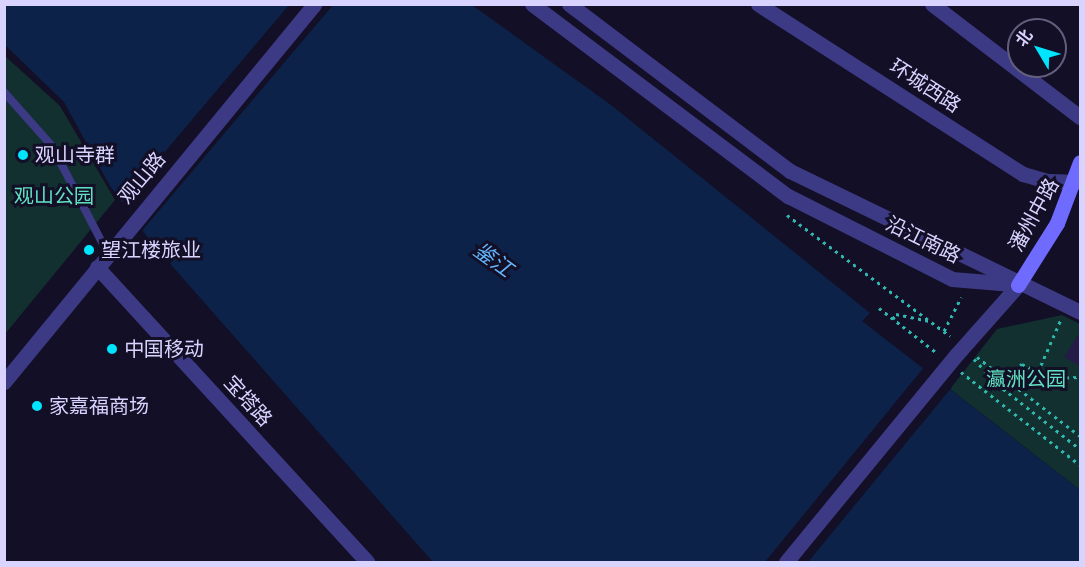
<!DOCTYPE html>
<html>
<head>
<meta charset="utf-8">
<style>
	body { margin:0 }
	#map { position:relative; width:1085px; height:567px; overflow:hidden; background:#130f26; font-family:"Roboto Condensed","Noto Sans SC",sans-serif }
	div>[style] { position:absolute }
	.green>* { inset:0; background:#12302f }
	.water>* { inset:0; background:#0c2248 }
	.pier>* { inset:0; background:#130f26 }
	.building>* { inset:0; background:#241b47 }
	.path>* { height:3px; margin-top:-1.5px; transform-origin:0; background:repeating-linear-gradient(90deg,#2fb8b0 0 3px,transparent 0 7.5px) }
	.service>* { height:8px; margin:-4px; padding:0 4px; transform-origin:4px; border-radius:4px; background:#3d3a85 }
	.minor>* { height:15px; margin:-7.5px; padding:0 7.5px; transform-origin:7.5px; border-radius:7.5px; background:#3d3a85 }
	.tertiary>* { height:15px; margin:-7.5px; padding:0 7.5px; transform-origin:7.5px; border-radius:7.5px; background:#3d3a85 }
	.secondary>* { height:15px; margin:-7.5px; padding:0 7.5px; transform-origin:7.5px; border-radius:7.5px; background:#6f6bff }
	.tertiary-bridge>* { height:15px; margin:-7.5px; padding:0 7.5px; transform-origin:7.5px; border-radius:7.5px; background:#3d3a85 }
	.dots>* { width:16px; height:16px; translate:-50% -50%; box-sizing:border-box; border:3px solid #130f26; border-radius:50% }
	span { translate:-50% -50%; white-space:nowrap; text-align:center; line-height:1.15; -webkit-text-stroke:6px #130f26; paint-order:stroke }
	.street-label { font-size:20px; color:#d9d4ff }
	.poi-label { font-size:20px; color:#d9d4ff }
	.left { translate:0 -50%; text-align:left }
	.park-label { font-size:20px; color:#5fe0c0 }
	.water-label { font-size:21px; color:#62b6ff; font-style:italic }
	.frame { position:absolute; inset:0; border:6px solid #d9d4ff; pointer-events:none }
	.north { position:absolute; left:1007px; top:18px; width:60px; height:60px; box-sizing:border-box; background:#130f26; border:2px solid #625e7d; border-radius:50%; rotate:308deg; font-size:16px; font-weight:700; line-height:24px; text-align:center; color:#d9d4ff }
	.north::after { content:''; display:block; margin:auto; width:21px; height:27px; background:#00e5ff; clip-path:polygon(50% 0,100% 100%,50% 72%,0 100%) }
</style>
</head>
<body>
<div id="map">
	<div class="green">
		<div style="clip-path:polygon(5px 56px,60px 106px,115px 200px,5px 334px)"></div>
		<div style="clip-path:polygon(1062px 315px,1080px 324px,1080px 490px,950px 389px,997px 329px)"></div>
	</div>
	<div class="water">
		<div style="clip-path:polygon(4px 5px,472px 5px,611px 105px,870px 313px,862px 321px,1080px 490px,1080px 562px,433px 562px,151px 242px,110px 186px,64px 102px,5px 45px)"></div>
	</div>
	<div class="pier">
		<div style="clip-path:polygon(289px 5px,333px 5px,140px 233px,120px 205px)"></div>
		<div style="clip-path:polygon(925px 366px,952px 387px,808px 562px,765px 562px)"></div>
	</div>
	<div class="building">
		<div style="clip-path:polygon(1080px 332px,1080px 366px,1064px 357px)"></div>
	</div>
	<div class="path">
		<div style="left:787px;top:215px;width:203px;rotate:36.6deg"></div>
		<div style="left:879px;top:308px;width:73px;rotate:37.8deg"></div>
		<div style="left:893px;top:319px;width:6px;rotate:-59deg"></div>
		<div style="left:896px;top:314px;width:34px;rotate:12deg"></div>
		<div style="left:944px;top:331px;width:38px;rotate:-63deg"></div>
		<div style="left:977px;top:357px;width:130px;rotate:37.5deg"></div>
		<div style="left:974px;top:359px;width:34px;rotate:47deg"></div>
		<div style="left:997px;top:384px;width:105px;rotate:38.1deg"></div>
		<div style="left:961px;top:372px;width:151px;rotate:38deg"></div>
		<div style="left:1038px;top:372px;width:58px;rotate:-66.5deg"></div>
		<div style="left:997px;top:384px;width:32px;rotate:-39deg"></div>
		<div style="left:1022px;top:364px;width:32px;rotate:26deg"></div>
		<div style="left:1051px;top:378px;width:29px;rotate:-2deg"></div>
	</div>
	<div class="service">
		<div style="left:4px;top:92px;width:72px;rotate:48.4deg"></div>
		<div style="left:52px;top:146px;width:122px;rotate:62.6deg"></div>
	</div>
	<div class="minor">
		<div style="left:932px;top:4px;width:186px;rotate:37.4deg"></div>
	</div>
	<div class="tertiary">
		<div style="left:532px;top:4px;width:320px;rotate:36.9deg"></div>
		<div style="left:788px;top:196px;width:184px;rotate:26.8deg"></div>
		<div style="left:952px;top:279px;width:60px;rotate:4.8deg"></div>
		<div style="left:569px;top:4px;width:277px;rotate:37.1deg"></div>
		<div style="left:790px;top:171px;width:322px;rotate:25.9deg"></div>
		<div style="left:758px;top:4px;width:315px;rotate:32.7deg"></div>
		<div style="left:1023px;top:174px;width:26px;rotate:16deg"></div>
		<div style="left:1048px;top:181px;width:32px;rotate:2deg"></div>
		<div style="left:97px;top:267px;width:400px;rotate:47.5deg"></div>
		<div style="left:957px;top:354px;width:92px;rotate:-48.5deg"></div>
		<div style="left:4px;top:382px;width:489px;rotate:-50.6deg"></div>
	</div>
	<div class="secondary">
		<div style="left:1018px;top:285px;width:73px;rotate:-57.8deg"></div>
		<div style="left:1057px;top:223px;width:65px;rotate:-69.3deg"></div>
	</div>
	<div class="tertiary-bridge">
		<div style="left:786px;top:562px;width:269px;rotate:-50.6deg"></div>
	</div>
	<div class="dots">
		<div style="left:23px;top:155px;background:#00e5ff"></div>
		<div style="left:89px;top:250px;background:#00e5ff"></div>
		<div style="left:112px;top:349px;background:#00e5ff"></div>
		<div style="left:37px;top:406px;background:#00e5ff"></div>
	</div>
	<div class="street-label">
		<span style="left:925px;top:86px;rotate:33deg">环城西路</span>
		<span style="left:142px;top:178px;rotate:-50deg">观山路</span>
		<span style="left:1034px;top:215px;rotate:-61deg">潘州中路</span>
		<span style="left:923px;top:240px;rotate:26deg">沿江南路</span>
		<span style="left:248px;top:401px;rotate:48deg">宝塔路</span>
	</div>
	<div class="poi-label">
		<span class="left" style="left:35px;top:155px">观山寺群</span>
		<span class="left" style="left:101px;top:250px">望江楼旅业</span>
		<span class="left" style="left:124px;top:349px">中国移动</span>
		<span class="left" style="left:49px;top:406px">家嘉福商场</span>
	</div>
	<div class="park-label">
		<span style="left:54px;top:196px">观山公园</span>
		<span style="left:1026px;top:379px">瀛洲公园</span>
	</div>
	<div class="water-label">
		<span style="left:493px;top:260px;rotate:36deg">鉴江</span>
	</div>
	<div class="frame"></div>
	<div class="north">北</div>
</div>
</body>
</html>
